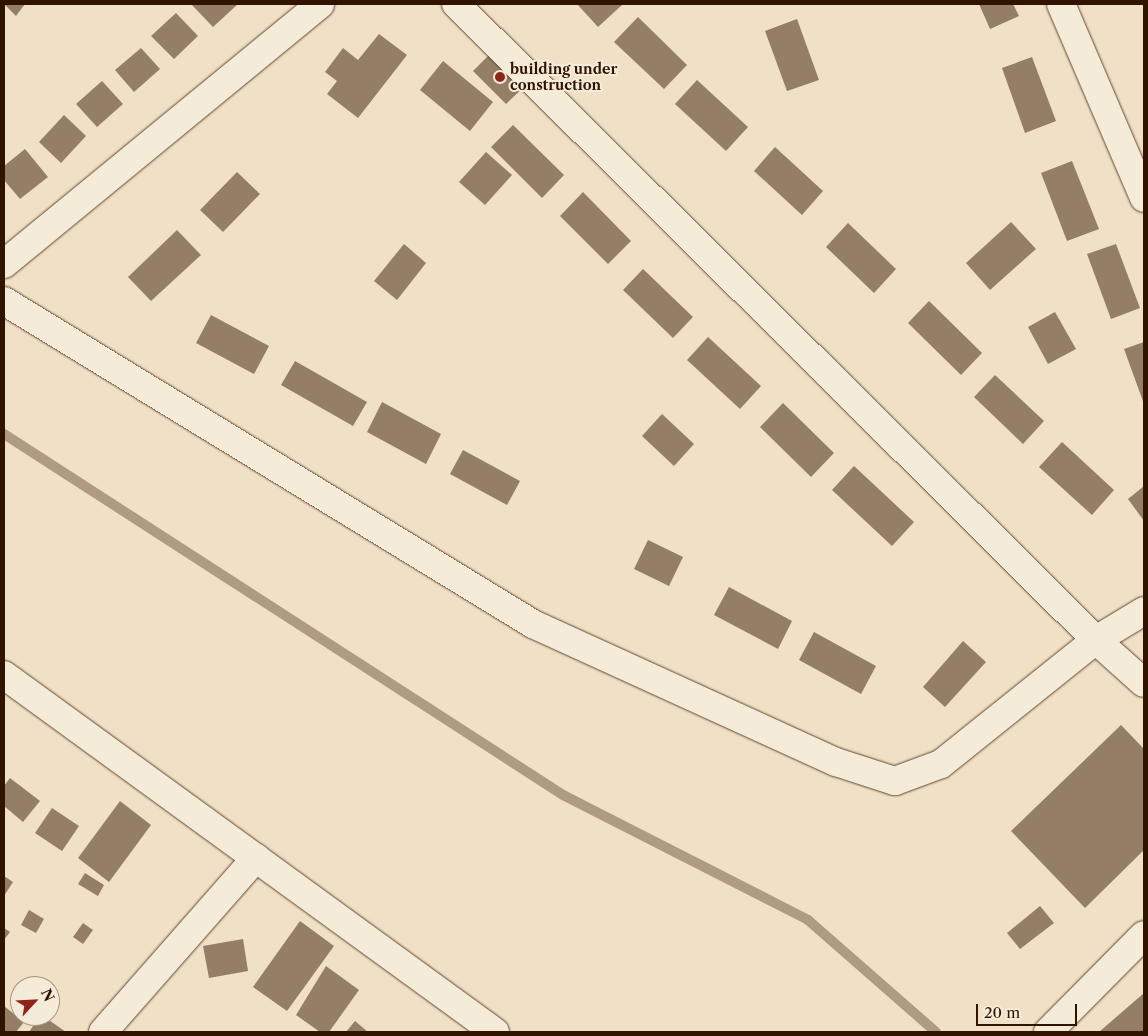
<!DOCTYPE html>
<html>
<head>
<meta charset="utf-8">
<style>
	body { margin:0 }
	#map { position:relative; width:1148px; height:1036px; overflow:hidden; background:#f0e0c5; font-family:"Libre Caslon Text",serif }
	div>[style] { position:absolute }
	.stream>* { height:10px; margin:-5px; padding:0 5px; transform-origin:5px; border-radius:5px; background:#af9b82 }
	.building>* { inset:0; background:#947e66 }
	.roads { filter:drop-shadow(0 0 1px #614731) drop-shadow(0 0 1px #614731) }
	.minor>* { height:28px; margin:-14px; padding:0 14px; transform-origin:14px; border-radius:14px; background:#f5ebd9 }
	.dots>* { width:14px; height:14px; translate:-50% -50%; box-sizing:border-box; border:2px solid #f5ebd9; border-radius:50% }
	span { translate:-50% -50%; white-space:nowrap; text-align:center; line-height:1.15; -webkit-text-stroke:4px #f5ebd9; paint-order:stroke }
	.poi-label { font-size:14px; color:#311400; font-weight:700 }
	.left { translate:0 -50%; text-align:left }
	.frame { position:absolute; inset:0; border:5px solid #311400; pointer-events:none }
	.north { position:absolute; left:10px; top:976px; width:50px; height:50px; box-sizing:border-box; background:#f5ebd9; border:1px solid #a79582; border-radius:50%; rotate:65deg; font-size:14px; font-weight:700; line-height:20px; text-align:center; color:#311400 }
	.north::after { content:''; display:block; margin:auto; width:18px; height:22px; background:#8f2418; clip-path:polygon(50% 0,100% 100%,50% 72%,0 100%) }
	.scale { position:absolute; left:976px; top:1004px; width:101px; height:22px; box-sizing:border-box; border:2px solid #311400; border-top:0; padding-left:6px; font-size:15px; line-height:18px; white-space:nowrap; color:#311400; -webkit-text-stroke:4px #f5ebd9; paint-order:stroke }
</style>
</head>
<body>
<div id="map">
	<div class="stream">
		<div style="left:4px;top:434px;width:665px;rotate:32.85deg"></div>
		<div style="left:563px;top:795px;width:275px;rotate:27deg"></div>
		<div style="left:808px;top:920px;width:170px;rotate:41.2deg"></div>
	</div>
	<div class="building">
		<div style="clip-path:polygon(4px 4px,25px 4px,16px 16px)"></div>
		<div style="clip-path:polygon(191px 4px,238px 4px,213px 27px)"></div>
		<div style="clip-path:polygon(577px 4px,621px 4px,622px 5px,598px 27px)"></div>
		<div style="clip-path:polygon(979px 4px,1013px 4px,1019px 16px,990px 29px)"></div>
		<div style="clip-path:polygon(176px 13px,198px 36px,174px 59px,151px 36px)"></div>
		<div style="clip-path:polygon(638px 17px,687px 65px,664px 89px,614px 42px)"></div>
		<div style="clip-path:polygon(797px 19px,819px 80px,787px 91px,765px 31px)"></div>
		<div style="clip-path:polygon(379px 34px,407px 55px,358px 118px,327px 94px,337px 81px,325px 72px,343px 48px,358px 60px)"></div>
		<div style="clip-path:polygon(141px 48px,160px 69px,134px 92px,115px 70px)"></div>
		<div style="clip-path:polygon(494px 50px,528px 83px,506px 104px,473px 71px)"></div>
		<div style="clip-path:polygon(1032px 57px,1056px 121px,1025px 133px,1002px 68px)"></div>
		<div style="clip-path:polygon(443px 61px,493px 102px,470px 131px,420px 90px)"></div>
		<div style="clip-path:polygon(697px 80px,748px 127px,726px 151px,675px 104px)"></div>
		<div style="clip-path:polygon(102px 81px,123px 104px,97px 127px,76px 104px)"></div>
		<div style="clip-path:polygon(64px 115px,86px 136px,61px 163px,39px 142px)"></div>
		<div style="clip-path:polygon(513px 125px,564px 175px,542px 198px,491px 147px)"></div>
		<div style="clip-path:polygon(775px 147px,823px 191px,802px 215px,754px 171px)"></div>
		<div style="clip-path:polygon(25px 149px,48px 177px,20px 199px,4px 180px,4px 166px)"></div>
		<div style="clip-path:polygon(486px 152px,512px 175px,485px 205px,459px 182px)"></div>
		<div style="clip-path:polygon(1072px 161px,1099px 229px,1067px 241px,1041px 173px)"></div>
		<div style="clip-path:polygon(237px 172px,260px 194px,223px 232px,200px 210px)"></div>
		<div style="clip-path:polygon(583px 192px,631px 241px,608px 264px,560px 216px)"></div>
		<div style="clip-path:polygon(1011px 222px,1036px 249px,990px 290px,966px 263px)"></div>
		<div style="clip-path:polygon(848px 223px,896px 269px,874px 293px,826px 247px)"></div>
		<div style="clip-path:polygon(177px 230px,201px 255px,151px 301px,128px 277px)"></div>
		<div style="clip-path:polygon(404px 244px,426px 263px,397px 300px,374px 281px)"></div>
		<div style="clip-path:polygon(1116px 244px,1140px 308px,1111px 319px,1087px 254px)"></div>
		<div style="clip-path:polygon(643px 269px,693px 317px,673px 338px,623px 290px)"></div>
		<div style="clip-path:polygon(929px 301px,982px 353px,961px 375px,908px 323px)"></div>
		<div style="clip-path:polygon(1055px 312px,1076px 349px,1048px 364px,1028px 327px)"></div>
		<div style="clip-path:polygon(211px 315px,269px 346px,254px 374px,196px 343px)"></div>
		<div style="clip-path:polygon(708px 337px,761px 386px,740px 409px,687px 360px)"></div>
		<div style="clip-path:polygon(1144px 342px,1144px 404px,1124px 349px)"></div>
		<div style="clip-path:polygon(295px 361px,367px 402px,353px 426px,281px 385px)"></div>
		<div style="clip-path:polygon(995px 375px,1044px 421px,1023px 444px,974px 397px)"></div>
		<div style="clip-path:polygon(382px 402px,441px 434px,426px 464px,367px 432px)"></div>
		<div style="clip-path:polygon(783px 403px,834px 453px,811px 477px,760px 427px)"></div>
		<div style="clip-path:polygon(662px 414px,694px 444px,674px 466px,642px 436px)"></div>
		<div style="clip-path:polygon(1062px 442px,1114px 490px,1092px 515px,1039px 467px)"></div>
		<div style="clip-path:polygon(463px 450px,520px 481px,507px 505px,450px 474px)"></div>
		<div style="clip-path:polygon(854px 466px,914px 522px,892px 546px,832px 490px)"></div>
		<div style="clip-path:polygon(1144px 486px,1144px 521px,1128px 499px)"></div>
		<div style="clip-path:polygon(648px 540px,683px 557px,669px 586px,634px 569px)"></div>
		<div style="clip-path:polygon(729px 587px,792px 621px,778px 649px,714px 615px)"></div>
		<div style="clip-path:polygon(814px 632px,876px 666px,861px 694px,799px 660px)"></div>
		<div style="clip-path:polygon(963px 641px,986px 662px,945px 707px,923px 687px)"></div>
		<div style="clip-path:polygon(1121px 725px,1144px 749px,1144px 850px,1085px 908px,1011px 831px)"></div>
		<div style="clip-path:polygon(10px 778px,40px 801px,23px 822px,4px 806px,4px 786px)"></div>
		<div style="clip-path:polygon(120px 801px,151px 825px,109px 882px,78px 858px)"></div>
		<div style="clip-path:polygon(52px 808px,79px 826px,62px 851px,35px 833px)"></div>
		<div style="clip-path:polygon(85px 873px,104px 885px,98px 896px,78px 884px)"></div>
		<div style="clip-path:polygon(4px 876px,13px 882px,4px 896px)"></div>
		<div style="clip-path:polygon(1040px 906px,1054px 923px,1020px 949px,1007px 933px)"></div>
		<div style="clip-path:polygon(29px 910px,44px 919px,36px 933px,21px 925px)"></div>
		<div style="clip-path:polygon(300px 921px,334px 946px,287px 1011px,253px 987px)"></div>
		<div style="clip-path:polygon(83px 923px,93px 930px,83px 944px,73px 937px)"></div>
		<div style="clip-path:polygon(4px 928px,10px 932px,4px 940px)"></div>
		<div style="clip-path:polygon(243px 939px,248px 971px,209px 978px,203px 946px)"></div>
		<div style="clip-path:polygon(326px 966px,359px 990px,329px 1032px,320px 1032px,296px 1015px)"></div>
		<div style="clip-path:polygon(1144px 993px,1144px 1032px,1099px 1032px)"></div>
		<div style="clip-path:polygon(4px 1006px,24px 1022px,16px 1032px,4px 1032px)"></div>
		<div style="clip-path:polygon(40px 1016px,43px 1016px,66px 1032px,29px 1032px)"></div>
		<div style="clip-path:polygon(355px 1021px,368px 1032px,346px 1032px)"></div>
	</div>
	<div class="roads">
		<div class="minor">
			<div style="left:1061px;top:4px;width:211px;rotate:66.8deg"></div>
			<div style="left:4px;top:264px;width:409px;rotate:-39.4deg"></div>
			<div style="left:4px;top:301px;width:620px;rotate:31.41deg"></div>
			<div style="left:533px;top:624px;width:333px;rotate:24.5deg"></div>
			<div style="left:836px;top:762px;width:62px;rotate:17.9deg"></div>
			<div style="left:895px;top:781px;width:49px;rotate:-20.3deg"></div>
			<div style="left:941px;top:764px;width:198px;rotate:-38.7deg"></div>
			<div style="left:1096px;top:640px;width:902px;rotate:-135.18deg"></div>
			<div style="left:1144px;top:611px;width:56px;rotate:148.9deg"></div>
			<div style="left:1096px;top:640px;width:64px;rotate:41.9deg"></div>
			<div style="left:4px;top:675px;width:607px;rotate:36.02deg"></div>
			<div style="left:103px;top:1032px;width:232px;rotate:-48.7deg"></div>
			<div style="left:1048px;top:1032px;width:136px;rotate:-45.3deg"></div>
		</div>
	</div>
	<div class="dots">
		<div style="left:500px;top:77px;background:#8f2418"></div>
	</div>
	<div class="poi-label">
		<span class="left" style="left:510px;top:77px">building under<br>construction</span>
	</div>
	<div class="frame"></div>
	<div class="north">N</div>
	<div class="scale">20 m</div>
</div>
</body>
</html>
